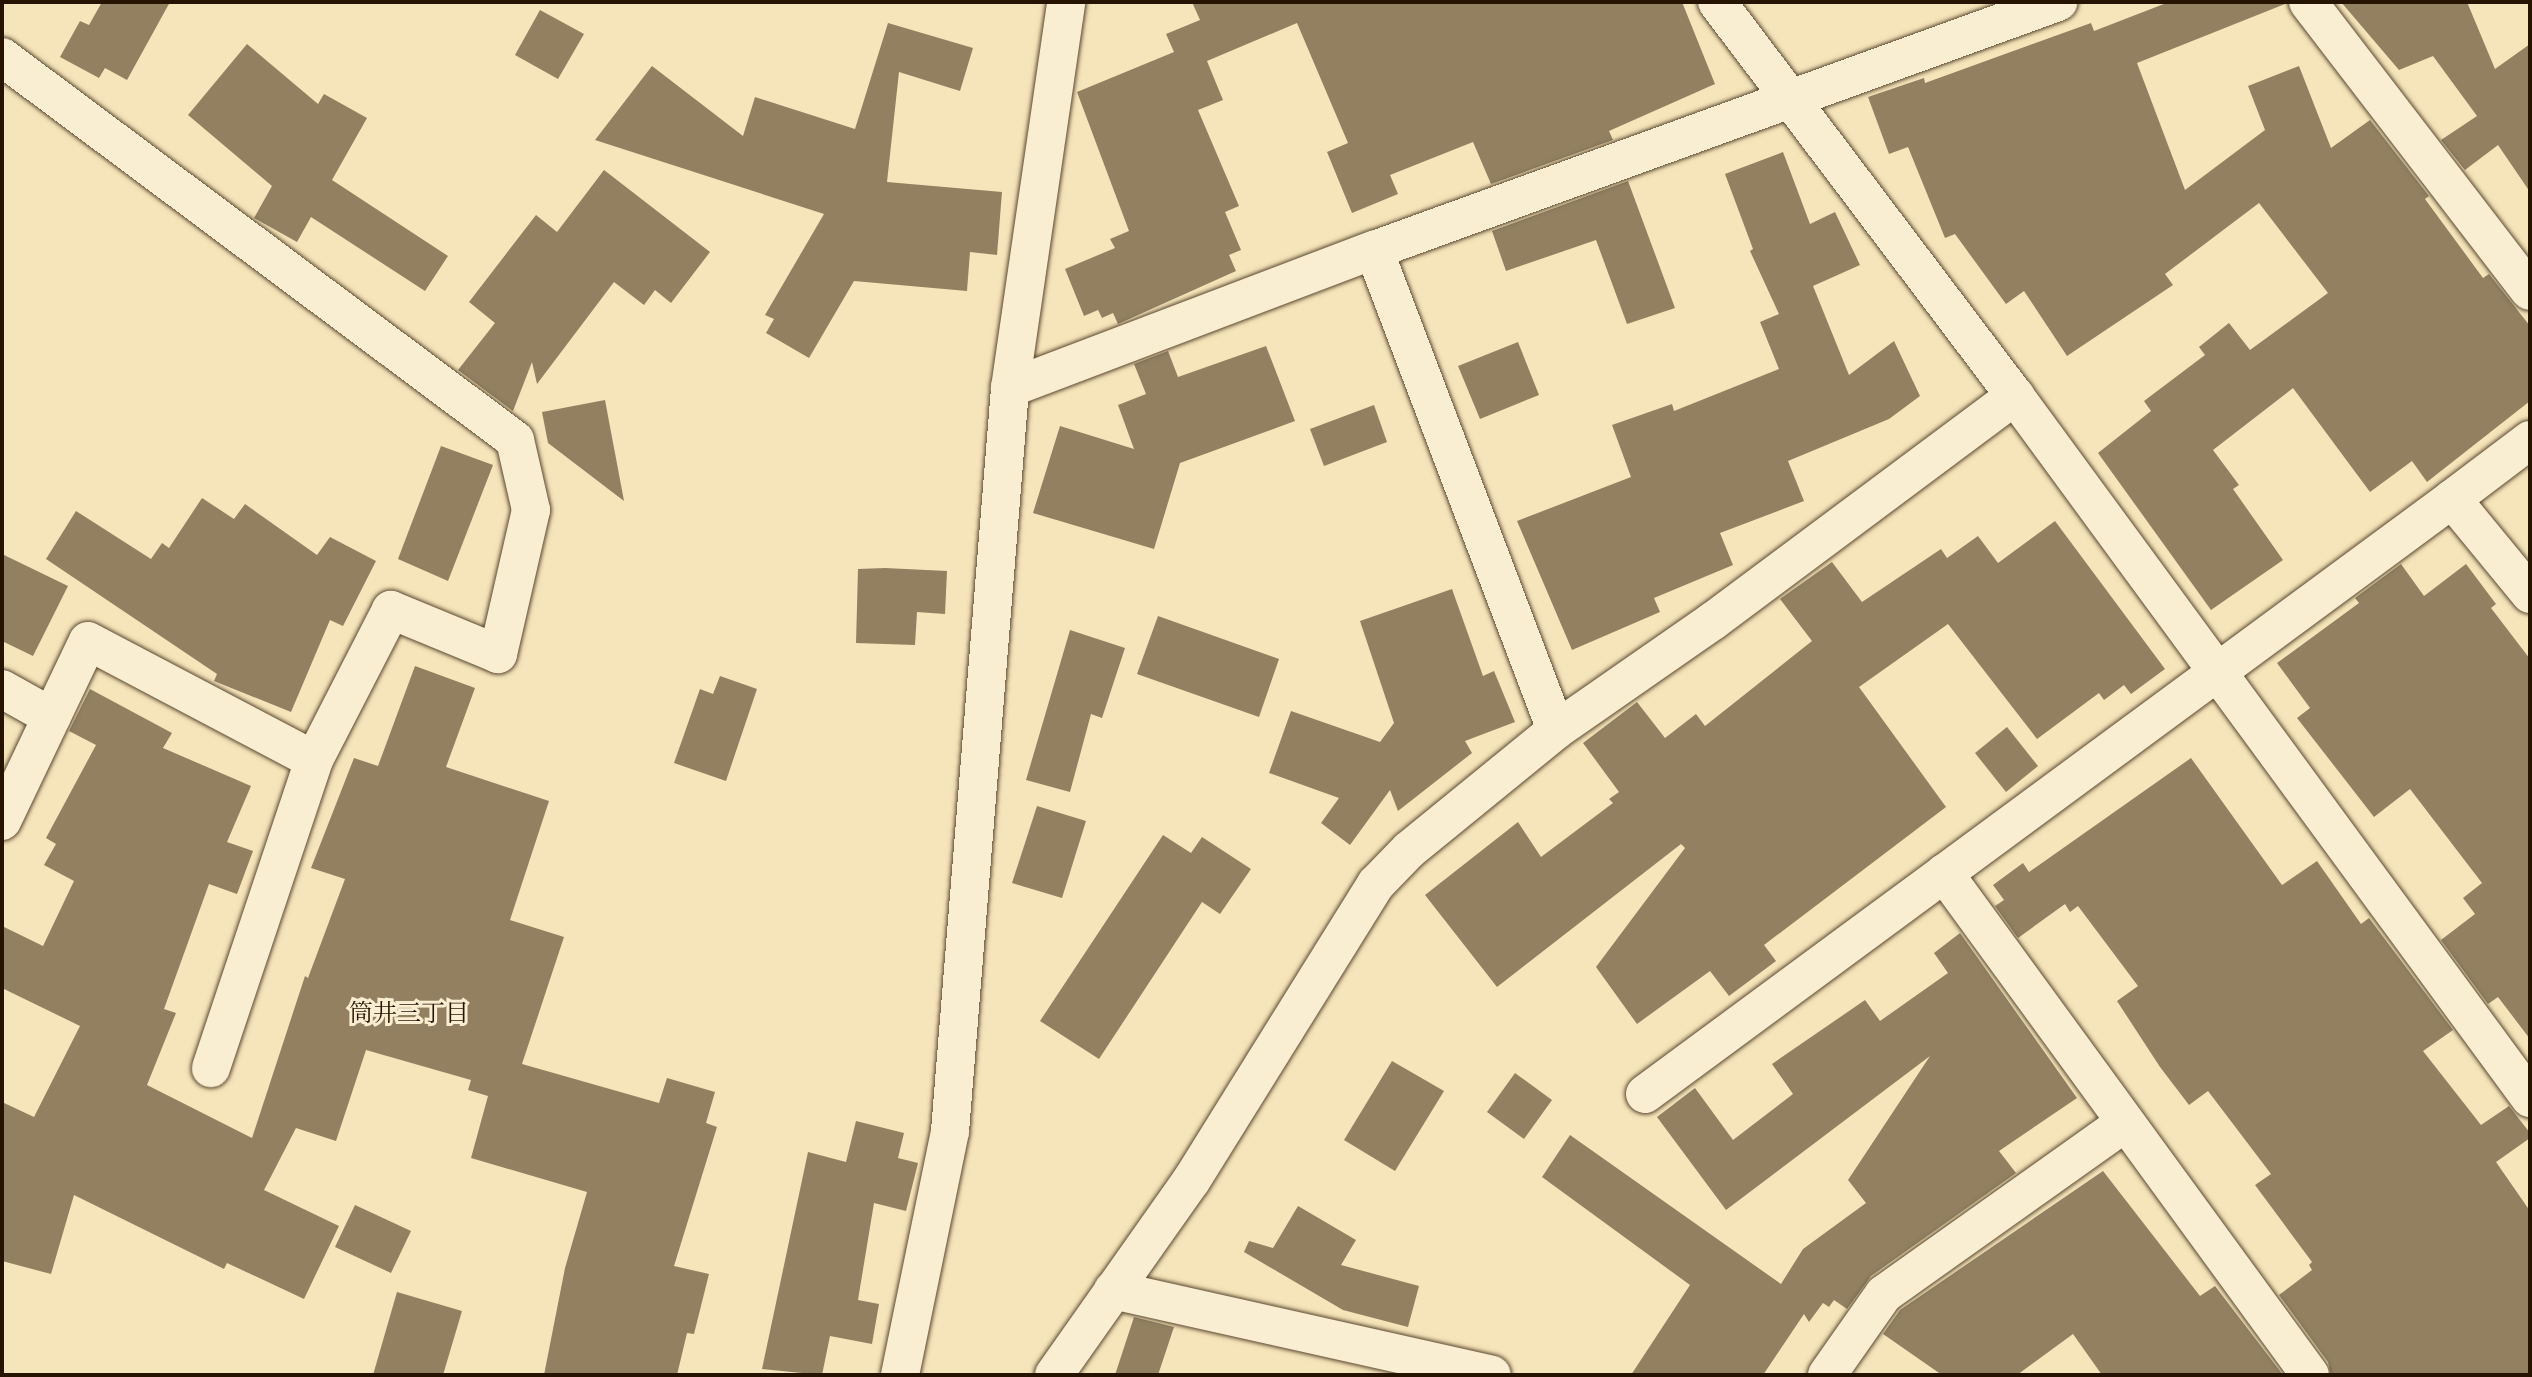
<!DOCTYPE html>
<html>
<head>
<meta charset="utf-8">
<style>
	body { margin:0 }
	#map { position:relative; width:2532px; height:1377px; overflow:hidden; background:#f6e4ba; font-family:"Libre Caslon Text","Noto Serif JP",serif }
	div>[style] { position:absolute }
	.building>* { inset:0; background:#928061 }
	.roads { filter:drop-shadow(0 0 2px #5a482f) drop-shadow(0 0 2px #5a482f) }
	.street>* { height:38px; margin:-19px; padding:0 19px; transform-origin:19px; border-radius:19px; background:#f9edd2 }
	span { translate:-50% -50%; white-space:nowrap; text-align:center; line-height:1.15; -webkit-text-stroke:6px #f9edd2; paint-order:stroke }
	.neighbourhood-label { font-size:24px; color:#261401 }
	.frame { position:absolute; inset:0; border:4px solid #261401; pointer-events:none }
</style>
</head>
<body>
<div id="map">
	<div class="building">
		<div style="clip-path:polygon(102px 2px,170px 2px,127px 80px,105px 68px,99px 78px,60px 57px,80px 21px,89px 25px)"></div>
		<div style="clip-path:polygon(1192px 2px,1682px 2px,1715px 84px,1609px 131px,1613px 140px,1491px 184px,1473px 142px,1390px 175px,1398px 194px,1352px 213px,1327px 152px,1348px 143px,1297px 23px,1207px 61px,1223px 100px,1198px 110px,1239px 206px,1225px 212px,1241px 250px,1229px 255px,1236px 271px,1118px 324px,1113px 313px,1102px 318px,1098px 310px,1084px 316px,1065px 269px,1115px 248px,1110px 239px,1129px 231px,1077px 92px,1174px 52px,1166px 34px,1200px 20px)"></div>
		<div style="clip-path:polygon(2169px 2px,2285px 4px,2137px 63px,2185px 190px,2265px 130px,2248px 86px,2299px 66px,2331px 148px,2370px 120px,2429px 196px,2425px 199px,2483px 278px,2489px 274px,2530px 326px,2530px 401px,2427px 482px,2412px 461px,2370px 492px,2293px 388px,2213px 450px,2239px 485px,2233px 489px,2283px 560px,2211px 610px,2098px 453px,2151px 411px,2144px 401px,2205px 355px,2199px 347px,2229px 323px,2250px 350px,2328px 293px,2259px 203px,2165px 274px,2173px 285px,2067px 356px,2024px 291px,2006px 304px,1955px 234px,1945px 238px,1908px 147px,1889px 154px,1868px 97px,1924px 78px,1925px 83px,2091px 23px,2094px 31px)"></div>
		<div style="clip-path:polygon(2341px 2px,2467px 2px,2495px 69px,2530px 44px,2530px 192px,2498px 145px,2465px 170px,2441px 140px,2477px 116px,2433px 56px,2399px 70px)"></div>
		<div style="clip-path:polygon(540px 10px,584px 34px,558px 79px,515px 55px)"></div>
		<div style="clip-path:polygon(888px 23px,973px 48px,960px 91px,899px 72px,887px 182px,1002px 192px,997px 255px,970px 252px,967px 291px,854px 281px,809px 358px,766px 333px,774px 319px,765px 315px,824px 214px,595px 140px,652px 66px,743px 136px,755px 97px,855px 129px)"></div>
		<div style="clip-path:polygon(247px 44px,318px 104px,324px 94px,367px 118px,332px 180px,448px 256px,425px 291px,311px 217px,297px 242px,254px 218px,272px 186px,188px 115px)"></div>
		<div style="clip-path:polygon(1783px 152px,1810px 224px,1835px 212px,1860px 265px,1813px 286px,1849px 375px,1894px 341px,1920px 396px,1889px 419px,1788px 461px,1804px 501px,1720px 533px,1733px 565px,1654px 598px,1660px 612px,1572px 650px,1517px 521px,1631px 477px,1612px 425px,1672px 404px,1674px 411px,1779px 369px,1760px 322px,1779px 314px,1750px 251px,1753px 249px,1725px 174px)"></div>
		<div style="clip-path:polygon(604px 170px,710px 252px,671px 303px,655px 290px,644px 305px,614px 282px,537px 384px,532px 362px,513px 411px,458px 370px,495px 323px,469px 302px,536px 215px,557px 232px)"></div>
		<div style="clip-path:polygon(1628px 181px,1675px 308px,1627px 324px,1596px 240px,1506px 271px,1492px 231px)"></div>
		<div style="clip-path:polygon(1518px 342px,1539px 395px,1480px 419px,1458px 366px)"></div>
		<div style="clip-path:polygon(1266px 346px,1295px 421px,1180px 463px,1154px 549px,1033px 513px,1060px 426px,1134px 449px,1118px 405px,1146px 394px,1134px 364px,1168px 351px,1178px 377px)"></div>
		<div style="clip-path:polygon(605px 400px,624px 501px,548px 443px,542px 412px)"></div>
		<div style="clip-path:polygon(1374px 405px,1387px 442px,1324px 466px,1310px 429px)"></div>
		<div style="clip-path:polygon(441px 446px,493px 465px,448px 581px,398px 559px)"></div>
		<div style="clip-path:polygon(202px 498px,234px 519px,245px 504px,317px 555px,330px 537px,376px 561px,343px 626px,330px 620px,291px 712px,214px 681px,217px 674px,46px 559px,76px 511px,151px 559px,162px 543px,169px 548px)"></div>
		<div style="clip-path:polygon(2055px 521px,2165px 669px,2131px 694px,2124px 685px,2104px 700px,2099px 693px,2037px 739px,1948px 624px,1859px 687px,1946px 807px,1764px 945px,1776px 961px,1729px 996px,1710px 971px,1637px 1024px,1596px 967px,1685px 848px,1681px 844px,1497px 987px,1425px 895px,1518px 822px,1541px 857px,1613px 803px,1609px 799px,1619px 792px,1583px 743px,1637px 702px,1665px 738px,1696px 714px,1705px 726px,1812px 641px,1780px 599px,1832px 562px,1862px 602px,1941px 549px,1947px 558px,1978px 536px,1998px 563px)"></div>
		<div style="clip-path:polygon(2px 554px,68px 586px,33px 656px,2px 641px)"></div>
		<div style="clip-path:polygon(2401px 564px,2424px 596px,2466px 564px,2496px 604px,2491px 608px,2530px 659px,2530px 1039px,2498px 997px,2488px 1004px,2441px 940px,2475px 914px,2463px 898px,2482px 883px,2410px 789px,2374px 817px,2297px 718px,2310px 708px,2277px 663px,2359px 603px,2355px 598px)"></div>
		<div style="clip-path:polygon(885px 568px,947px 571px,945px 614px,917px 612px,915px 645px,856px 643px,858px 569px)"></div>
		<div style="clip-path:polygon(1452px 589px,1483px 676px,1494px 671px,1515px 722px,1465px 741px,1472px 753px,1398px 811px,1390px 790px,1350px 845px,1321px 823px,1339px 798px,1269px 773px,1291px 711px,1380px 742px,1394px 723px,1360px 621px)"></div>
		<div style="clip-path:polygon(1158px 616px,1279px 659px,1259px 717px,1137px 674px)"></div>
		<div style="clip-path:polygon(1070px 630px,1125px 648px,1102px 718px,1091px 714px,1070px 792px,1026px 780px)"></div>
		<div style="clip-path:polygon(415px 666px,475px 688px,446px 767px,549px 801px,510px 920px,564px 937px,522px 1064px,659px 1103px,667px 1078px,715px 1092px,706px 1123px,717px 1127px,674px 1266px,709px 1274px,694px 1334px,687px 1333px,677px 1375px,544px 1375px,565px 1268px,587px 1192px,471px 1158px,488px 1096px,468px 1090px,471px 1080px,366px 1050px,336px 1141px,296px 1128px,264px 1190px,339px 1226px,304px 1299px,227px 1263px,224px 1269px,74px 1195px,51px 1274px,2px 1261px,2px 1102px,34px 1117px,80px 1026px,2px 988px,2px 926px,43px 946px,74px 881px,44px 865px,56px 844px,46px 838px,96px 745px,69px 731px,90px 689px,172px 733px,163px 748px,251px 786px,227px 842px,253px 851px,237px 894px,209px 884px,164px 1009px,176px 1013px,147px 1085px,252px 1138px,305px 976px,308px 978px,345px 879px,311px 868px,354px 758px,378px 766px)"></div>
		<div style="clip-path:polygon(720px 676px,757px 689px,726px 781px,674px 763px,700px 689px,713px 694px)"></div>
		<div style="clip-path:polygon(2007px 727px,2038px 766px,2006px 792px,1975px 753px)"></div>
		<div style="clip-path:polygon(2191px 758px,2282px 885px,2317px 861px,2361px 924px,2369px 918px,2453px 1030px,2423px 1051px,2481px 1125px,2509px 1106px,2530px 1133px,2530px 1138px,2496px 1162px,2530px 1211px,2530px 1375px,2331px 1375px,2328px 1362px,2279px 1295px,2312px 1270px,2309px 1265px,2312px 1262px,2255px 1185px,2271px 1174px,2208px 1091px,2189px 1105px,2160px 1067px,2117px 1001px,2138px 986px,2078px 906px,2070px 912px,2065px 904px,2018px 938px,1995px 906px,2004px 900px,1993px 885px,2023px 863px,2029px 872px)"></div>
		<div style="clip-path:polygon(1037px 806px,1086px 821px,1062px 898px,1012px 883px)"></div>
		<div style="clip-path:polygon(1163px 835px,1191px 853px,1202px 837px,1251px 869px,1220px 914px,1202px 902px,1099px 1059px,1040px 1021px)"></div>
		<div style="clip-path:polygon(1960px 933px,2077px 1098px,1999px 1151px,2016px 1173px,1871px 1276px,1847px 1309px,1834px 1300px,1829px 1307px,1823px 1303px,1809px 1322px,1804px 1314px,1763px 1375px,1631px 1375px,1690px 1285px,1542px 1177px,1570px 1135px,1781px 1284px,1803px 1249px,1866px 1203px,1848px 1180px,1930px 1056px,1726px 1210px,1657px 1117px,1695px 1088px,1733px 1140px,1793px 1094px,1772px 1064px,1865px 1000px,1880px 1021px,1948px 973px,1934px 953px)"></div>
		<div style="clip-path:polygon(1392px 1061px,1444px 1091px,1395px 1171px,1344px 1140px)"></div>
		<div style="clip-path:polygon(1515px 1073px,1552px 1100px,1524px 1139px,1487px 1112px)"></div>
		<div style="clip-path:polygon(856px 1121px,904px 1133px,898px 1158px,918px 1163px,906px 1211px,874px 1203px,858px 1300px,879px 1304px,872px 1344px,830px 1336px,822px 1375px,762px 1369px,808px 1152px,846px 1162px)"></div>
		<div style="clip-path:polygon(2103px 1171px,2200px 1296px,2215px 1286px,2283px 1375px,2102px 1375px,2073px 1334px,2017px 1375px,1942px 1375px,1883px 1334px,1900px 1310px)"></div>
		<div style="clip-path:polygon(355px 1205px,411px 1231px,391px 1273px,335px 1247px)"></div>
		<div style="clip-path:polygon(1298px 1206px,1356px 1240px,1341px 1265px,1419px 1286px,1408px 1327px,1343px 1310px,1244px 1252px,1249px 1241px,1273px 1248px)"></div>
		<div style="clip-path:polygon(397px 1292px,462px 1311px,443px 1375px,373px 1375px)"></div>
		<div style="clip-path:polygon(1134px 1317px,1174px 1327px,1158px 1375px,1115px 1375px)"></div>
	</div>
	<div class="roads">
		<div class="street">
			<div style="left:1717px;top:2px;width:494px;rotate:52.9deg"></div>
			<div style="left:2015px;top:396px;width:871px;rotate:53.74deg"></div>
			<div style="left:2308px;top:2px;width:364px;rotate:52.5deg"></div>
			<div style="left:2px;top:57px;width:640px;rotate:36.74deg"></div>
			<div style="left:515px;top:440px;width:72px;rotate:77.1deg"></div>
			<div style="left:531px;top:510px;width:148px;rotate:102.9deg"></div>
			<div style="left:498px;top:654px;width:116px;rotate:-157.6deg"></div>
			<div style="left:391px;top:610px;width:169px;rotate:117.2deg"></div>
			<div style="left:314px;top:760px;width:325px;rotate:108.5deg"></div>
			<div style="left:1374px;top:250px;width:513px;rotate:69.23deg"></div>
			<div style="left:1010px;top:388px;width:389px;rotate:-20.8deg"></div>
			<div style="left:1374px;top:250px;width:728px;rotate:-19.93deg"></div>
			<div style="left:2452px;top:499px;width:98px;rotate:-37.1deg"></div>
			<div style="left:2px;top:689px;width:57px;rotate:29.2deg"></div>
			<div style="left:2px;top:821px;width:199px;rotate:-64.5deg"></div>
			<div style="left:88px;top:641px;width:255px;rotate:27.8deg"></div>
			<div style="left:1944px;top:873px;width:621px;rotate:53.9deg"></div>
			<div style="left:1645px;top:1094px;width:1003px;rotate:-36.4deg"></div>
			<div style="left:2452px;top:499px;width:123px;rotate:50.6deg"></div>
			<div style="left:1113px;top:1290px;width:388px;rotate:12.6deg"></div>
			<div style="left:900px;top:1375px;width:249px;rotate:-78.4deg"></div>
			<div style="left:950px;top:1131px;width:745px;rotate:-85.38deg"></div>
			<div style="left:1010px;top:388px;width:390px;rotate:-81.7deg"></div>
			<div style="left:1054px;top:1375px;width:237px;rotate:-54.8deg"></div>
			<div style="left:1191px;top:1181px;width:350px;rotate:-58.1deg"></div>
			<div style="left:1376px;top:884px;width:47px;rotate:-45.9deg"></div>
			<div style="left:1409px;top:850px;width:190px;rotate:-39.2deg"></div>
			<div style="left:1556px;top:730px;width:191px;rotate:-34.8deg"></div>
			<div style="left:1713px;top:621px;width:377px;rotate:-36.7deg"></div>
			<div style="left:1827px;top:1375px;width:99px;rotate:-54.9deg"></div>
			<div style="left:1884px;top:1294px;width:296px;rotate:-35.4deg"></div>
		</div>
	</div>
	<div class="neighbourhood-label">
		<span style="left:409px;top:1013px">筒井三丁目</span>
	</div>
	<div class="frame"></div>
</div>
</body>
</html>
